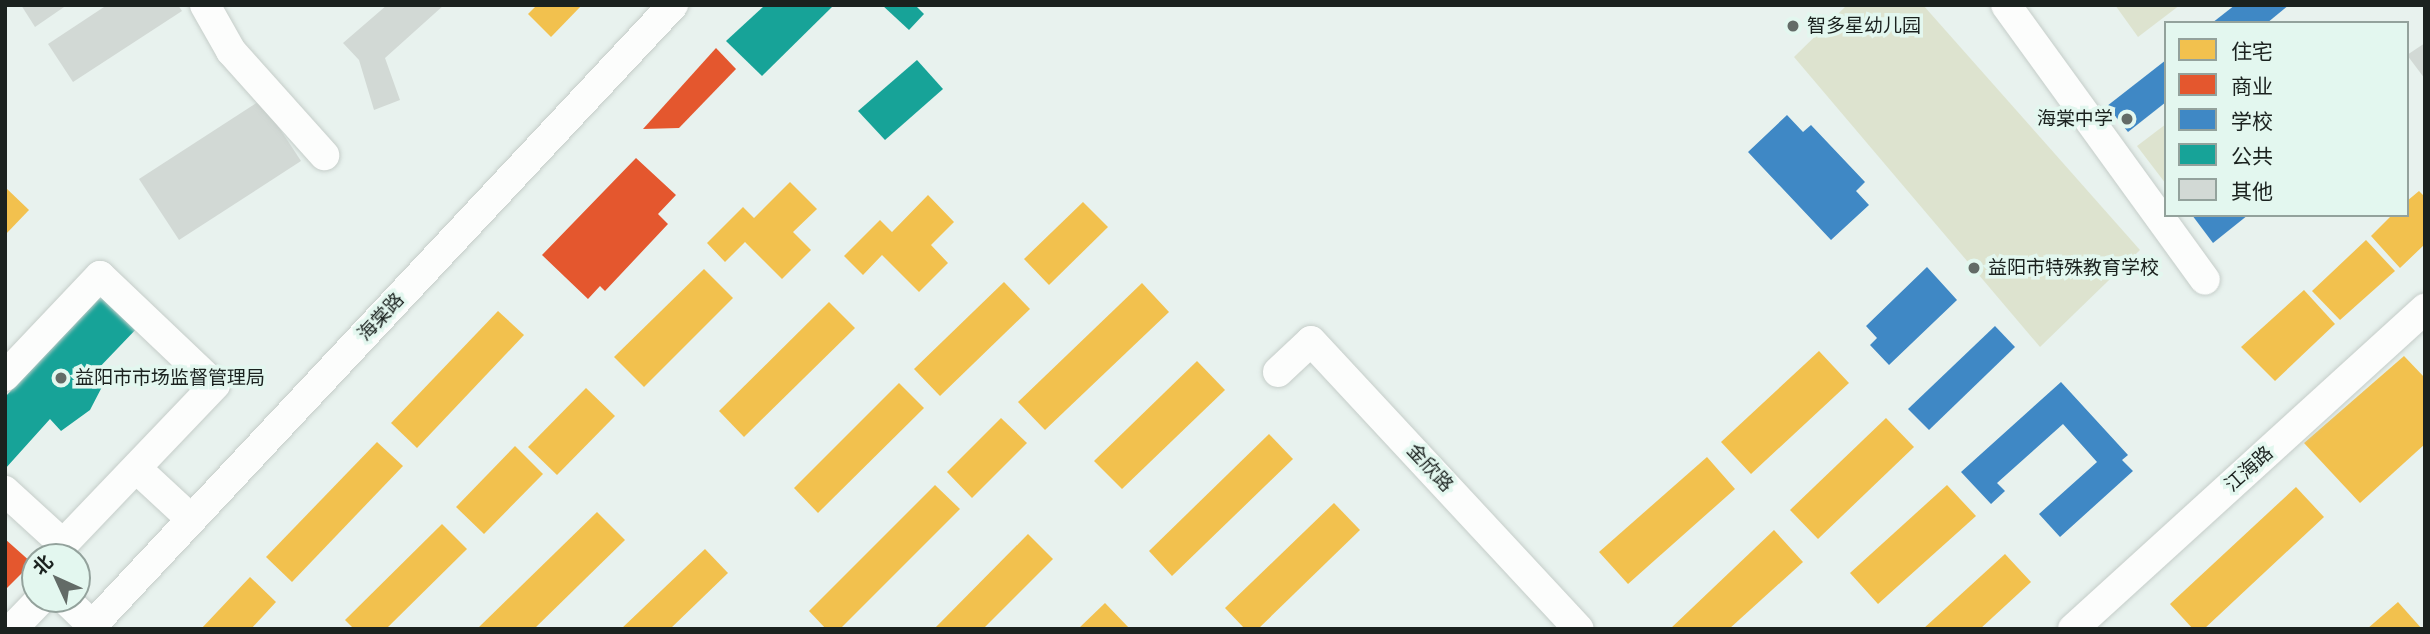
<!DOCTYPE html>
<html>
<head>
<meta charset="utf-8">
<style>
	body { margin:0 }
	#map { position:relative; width:2430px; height:634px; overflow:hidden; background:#e8f2ee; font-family:"IBM Plex Sans","Noto Sans SC",sans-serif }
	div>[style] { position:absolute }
	.green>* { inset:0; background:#dde3cf }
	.homes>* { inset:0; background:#f2c14e }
	.shops>* { inset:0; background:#e4572e }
	.schools>* { inset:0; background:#3f88c5 }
	.public>* { inset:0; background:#17a398 }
	.building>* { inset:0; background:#d2d9d5 }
	.roads { filter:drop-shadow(0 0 2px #c5cdc9) drop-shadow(0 0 2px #c5cdc9) }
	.minor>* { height:30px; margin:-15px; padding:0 15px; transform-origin:15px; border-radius:15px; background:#fcfdfc }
	.dots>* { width:19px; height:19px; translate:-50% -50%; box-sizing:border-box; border:4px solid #e3f7ef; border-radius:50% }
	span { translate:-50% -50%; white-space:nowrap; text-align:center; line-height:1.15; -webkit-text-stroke:7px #e3f7ef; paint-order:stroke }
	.poi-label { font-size:19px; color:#1b221f }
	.left { translate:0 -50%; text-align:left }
	.right { translate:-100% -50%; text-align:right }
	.street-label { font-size:19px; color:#1b221f }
	.frame { position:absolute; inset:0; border:7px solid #1b221f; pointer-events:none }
	.legend { position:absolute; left:2164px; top:21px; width:245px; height:196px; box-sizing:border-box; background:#e3f7ef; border:2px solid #93a29c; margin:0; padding:9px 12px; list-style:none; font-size:21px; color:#1b221f }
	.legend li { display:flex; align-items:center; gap:14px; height:35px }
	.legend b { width:35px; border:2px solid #93a29c }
	.north { position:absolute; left:21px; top:543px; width:70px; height:70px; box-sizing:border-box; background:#e3f7ef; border:2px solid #93a29c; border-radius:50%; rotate:315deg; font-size:19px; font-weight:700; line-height:28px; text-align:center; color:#1b221f }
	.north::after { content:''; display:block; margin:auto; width:24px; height:32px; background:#636b67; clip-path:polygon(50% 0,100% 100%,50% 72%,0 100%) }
</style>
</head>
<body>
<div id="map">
	<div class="green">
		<div style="clip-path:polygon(1847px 5px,1923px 5px,2140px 250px,2040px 347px,1794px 57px)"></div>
		<div style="clip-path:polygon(2115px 5px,2180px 5px,2138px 37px)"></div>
		<div style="clip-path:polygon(2166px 124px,2166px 184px,2137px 146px)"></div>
	</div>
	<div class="homes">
		<div style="clip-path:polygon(537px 5px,582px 5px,551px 37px,528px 14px)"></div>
		<div style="clip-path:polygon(790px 182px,817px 209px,793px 232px,811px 250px,782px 279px,745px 242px,725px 262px,707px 243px,743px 207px,754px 218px)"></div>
		<div style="clip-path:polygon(5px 187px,29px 210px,5px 235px)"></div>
		<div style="clip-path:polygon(2419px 191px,2425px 197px,2425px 244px,2400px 268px,2371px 236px,2392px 215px,2407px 215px,2407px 201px)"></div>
		<div style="clip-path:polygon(928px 195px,954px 222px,931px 245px,948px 263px,919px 292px,882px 255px,863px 275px,844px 256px,880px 220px,892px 232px)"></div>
		<div style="clip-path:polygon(1083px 202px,1108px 227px,1049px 285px,1024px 259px)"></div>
		<div style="clip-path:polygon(2366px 240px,2395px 271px,2340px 320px,2312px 291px)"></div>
		<div style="clip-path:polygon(704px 269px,733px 298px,644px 387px,614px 357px)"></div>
		<div style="clip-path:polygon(1004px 282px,1030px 309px,940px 396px,914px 369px)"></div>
		<div style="clip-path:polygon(1142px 283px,1169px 312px,1045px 430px,1018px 402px)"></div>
		<div style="clip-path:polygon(2304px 290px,2335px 324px,2275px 381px,2241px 347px)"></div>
		<div style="clip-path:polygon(829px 302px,855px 328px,744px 437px,719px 411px)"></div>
		<div style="clip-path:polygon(498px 311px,524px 335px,417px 448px,391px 423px)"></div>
		<div style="clip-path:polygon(1819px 351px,1849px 383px,1751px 474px,1721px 442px)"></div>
		<div style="clip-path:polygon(2404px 356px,2425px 378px,2425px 444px,2360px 503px,2304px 443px)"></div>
		<div style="clip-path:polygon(1197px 361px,1225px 390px,1122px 489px,1094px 461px)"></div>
		<div style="clip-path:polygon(899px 383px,924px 408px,818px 513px,794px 488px)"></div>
		<div style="clip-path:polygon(586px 388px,615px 416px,557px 475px,528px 447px)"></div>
		<div style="clip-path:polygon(1001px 418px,1027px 443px,972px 498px,947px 472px)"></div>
		<div style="clip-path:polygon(1886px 418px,1914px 447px,1818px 539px,1790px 510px)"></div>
		<div style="clip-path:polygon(1269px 434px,1293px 459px,1172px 576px,1149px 551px)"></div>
		<div style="clip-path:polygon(377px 442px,403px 466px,292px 582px,266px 557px)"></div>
		<div style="clip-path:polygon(515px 446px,543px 474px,484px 534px,456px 507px)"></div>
		<div style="clip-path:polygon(1707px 457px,1735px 489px,1628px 584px,1599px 552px)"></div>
		<div style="clip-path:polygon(935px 485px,960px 509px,840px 629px,826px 629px,809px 611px)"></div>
		<div style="clip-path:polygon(1947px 485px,1976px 516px,1878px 604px,1850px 573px)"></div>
		<div style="clip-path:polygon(2296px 487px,2324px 517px,2204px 629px,2193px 629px,2170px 604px)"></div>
		<div style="clip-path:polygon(1334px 503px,1360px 530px,1258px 629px,1245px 629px,1225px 608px)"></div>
		<div style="clip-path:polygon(597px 512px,625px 540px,534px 629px,477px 629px)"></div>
		<div style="clip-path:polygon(442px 524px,467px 549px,386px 629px,354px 629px,345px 620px)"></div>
		<div style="clip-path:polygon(1774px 530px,1803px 562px,1729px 629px,1670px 629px)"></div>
		<div style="clip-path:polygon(1028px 534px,1053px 559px,983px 629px,934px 629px)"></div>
		<div style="clip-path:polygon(705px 549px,728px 573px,670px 629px,621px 629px)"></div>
		<div style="clip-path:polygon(2005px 554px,2031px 582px,1980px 629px,1923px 629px)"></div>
		<div style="clip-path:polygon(250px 577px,276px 602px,251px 629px,201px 629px)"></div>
		<div style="clip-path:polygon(2398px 602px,2422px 629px,2367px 629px)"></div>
		<div style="clip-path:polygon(1105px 603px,1130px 629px,1078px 629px)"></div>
	</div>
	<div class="shops">
		<div style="clip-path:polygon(716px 48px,736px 69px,679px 128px,643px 129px)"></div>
		<div style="clip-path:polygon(636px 158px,676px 195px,658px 214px,668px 224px,605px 291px,600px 286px,588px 299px,542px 255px)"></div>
		<div style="clip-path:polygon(5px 539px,32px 563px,5px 590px)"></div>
	</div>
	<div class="schools">
		<div style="clip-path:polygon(2235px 5px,2289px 5px,2267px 23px,2212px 23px)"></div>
		<div style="clip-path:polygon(2166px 60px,2166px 102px,2128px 132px,2107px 106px)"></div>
		<div style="clip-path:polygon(1787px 115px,1803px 132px,1811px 125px,1865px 182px,1856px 191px,1869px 205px,1831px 240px,1748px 152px)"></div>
		<div style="clip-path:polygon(2192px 215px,2248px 215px,2213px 243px)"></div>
		<div style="clip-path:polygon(1927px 267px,1957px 300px,1889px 365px,1870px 345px,1877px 338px,1866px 326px)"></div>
		<div style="clip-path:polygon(1995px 326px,2015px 347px,1929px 430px,1908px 409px)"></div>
		<div style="clip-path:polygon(2061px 382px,2128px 455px,2122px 460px,2133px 471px,2060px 537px,2039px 514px,2097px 462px,2063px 424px,1997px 483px,2005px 491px,1991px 504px,1961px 472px)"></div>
	</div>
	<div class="public">
		<div style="clip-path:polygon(765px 5px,834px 5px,762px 76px,726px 41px)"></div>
		<div style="clip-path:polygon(882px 5px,915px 5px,924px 14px,909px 30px)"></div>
		<div style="clip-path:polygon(917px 60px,943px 89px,885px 140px,858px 111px)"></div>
		<div style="clip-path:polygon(105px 292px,140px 325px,94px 373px,104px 383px,90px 410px,61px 431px,50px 419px,5px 469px,5px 397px)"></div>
	</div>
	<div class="building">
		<div style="clip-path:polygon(21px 5px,67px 5px,35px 27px)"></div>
		<div style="clip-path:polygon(107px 5px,178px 5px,182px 11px,73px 82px,48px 44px)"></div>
		<div style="clip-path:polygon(387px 5px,444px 5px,385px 58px,400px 100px,374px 110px,359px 60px,343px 43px)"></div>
		<div style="clip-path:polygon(2425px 43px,2425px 79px,2407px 55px)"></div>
		<div style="clip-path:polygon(261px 100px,301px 161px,179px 240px,139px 179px)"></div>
	</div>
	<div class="roads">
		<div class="minor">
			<div style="left:205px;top:5px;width:53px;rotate:60.5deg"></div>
			<div style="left:231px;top:51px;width:140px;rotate:48.2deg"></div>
			<div style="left:2006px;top:5px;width:339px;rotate:54.1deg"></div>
			<div style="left:1278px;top:372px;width:45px;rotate:-43.2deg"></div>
			<div style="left:1311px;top:341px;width:393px;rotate:47.1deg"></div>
			<div style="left:5px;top:376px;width:138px;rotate:-46.5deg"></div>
			<div style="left:100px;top:276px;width:158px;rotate:43.5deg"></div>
			<div style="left:215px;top:385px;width:220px;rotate:133.7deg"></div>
			<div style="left:63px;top:544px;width:79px;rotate:-137.6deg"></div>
			<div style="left:137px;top:469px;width:74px;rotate:42.8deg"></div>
			<div style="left:65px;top:599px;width:37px;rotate:44deg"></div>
			<div style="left:12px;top:629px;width:42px;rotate:-46deg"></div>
			<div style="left:89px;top:629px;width:855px;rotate:-46.9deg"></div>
			<div style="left:2073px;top:629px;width:476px;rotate:-42.3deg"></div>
		</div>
	</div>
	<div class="dots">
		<div style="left:1793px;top:26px;background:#636b67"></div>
		<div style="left:2127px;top:119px;background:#636b67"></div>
		<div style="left:1974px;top:268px;background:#636b67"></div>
		<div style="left:61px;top:378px;background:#636b67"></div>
	</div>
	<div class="poi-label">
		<span class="left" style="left:1807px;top:26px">智多星幼儿园</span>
		<span class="right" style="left:2113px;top:119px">海棠中学</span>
		<span class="left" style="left:1988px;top:268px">益阳市特殊教育学校</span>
		<span class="left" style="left:75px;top:378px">益阳市市场监督管理局</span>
	</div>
	<div class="street-label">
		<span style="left:381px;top:317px;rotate:-47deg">海棠路</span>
		<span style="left:1430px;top:468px;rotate:47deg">金欣路</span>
		<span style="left:2249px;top:469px;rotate:-42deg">江海路</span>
	</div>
	<div class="frame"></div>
	<ul class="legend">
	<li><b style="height:19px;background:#f2c14e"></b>住宅</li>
	<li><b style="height:19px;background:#e4572e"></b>商业</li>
	<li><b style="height:19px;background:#3f88c5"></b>学校</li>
	<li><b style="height:19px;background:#17a398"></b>公共</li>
	<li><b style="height:19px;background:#d2d9d5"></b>其他</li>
	</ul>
	<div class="north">北</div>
</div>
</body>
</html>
